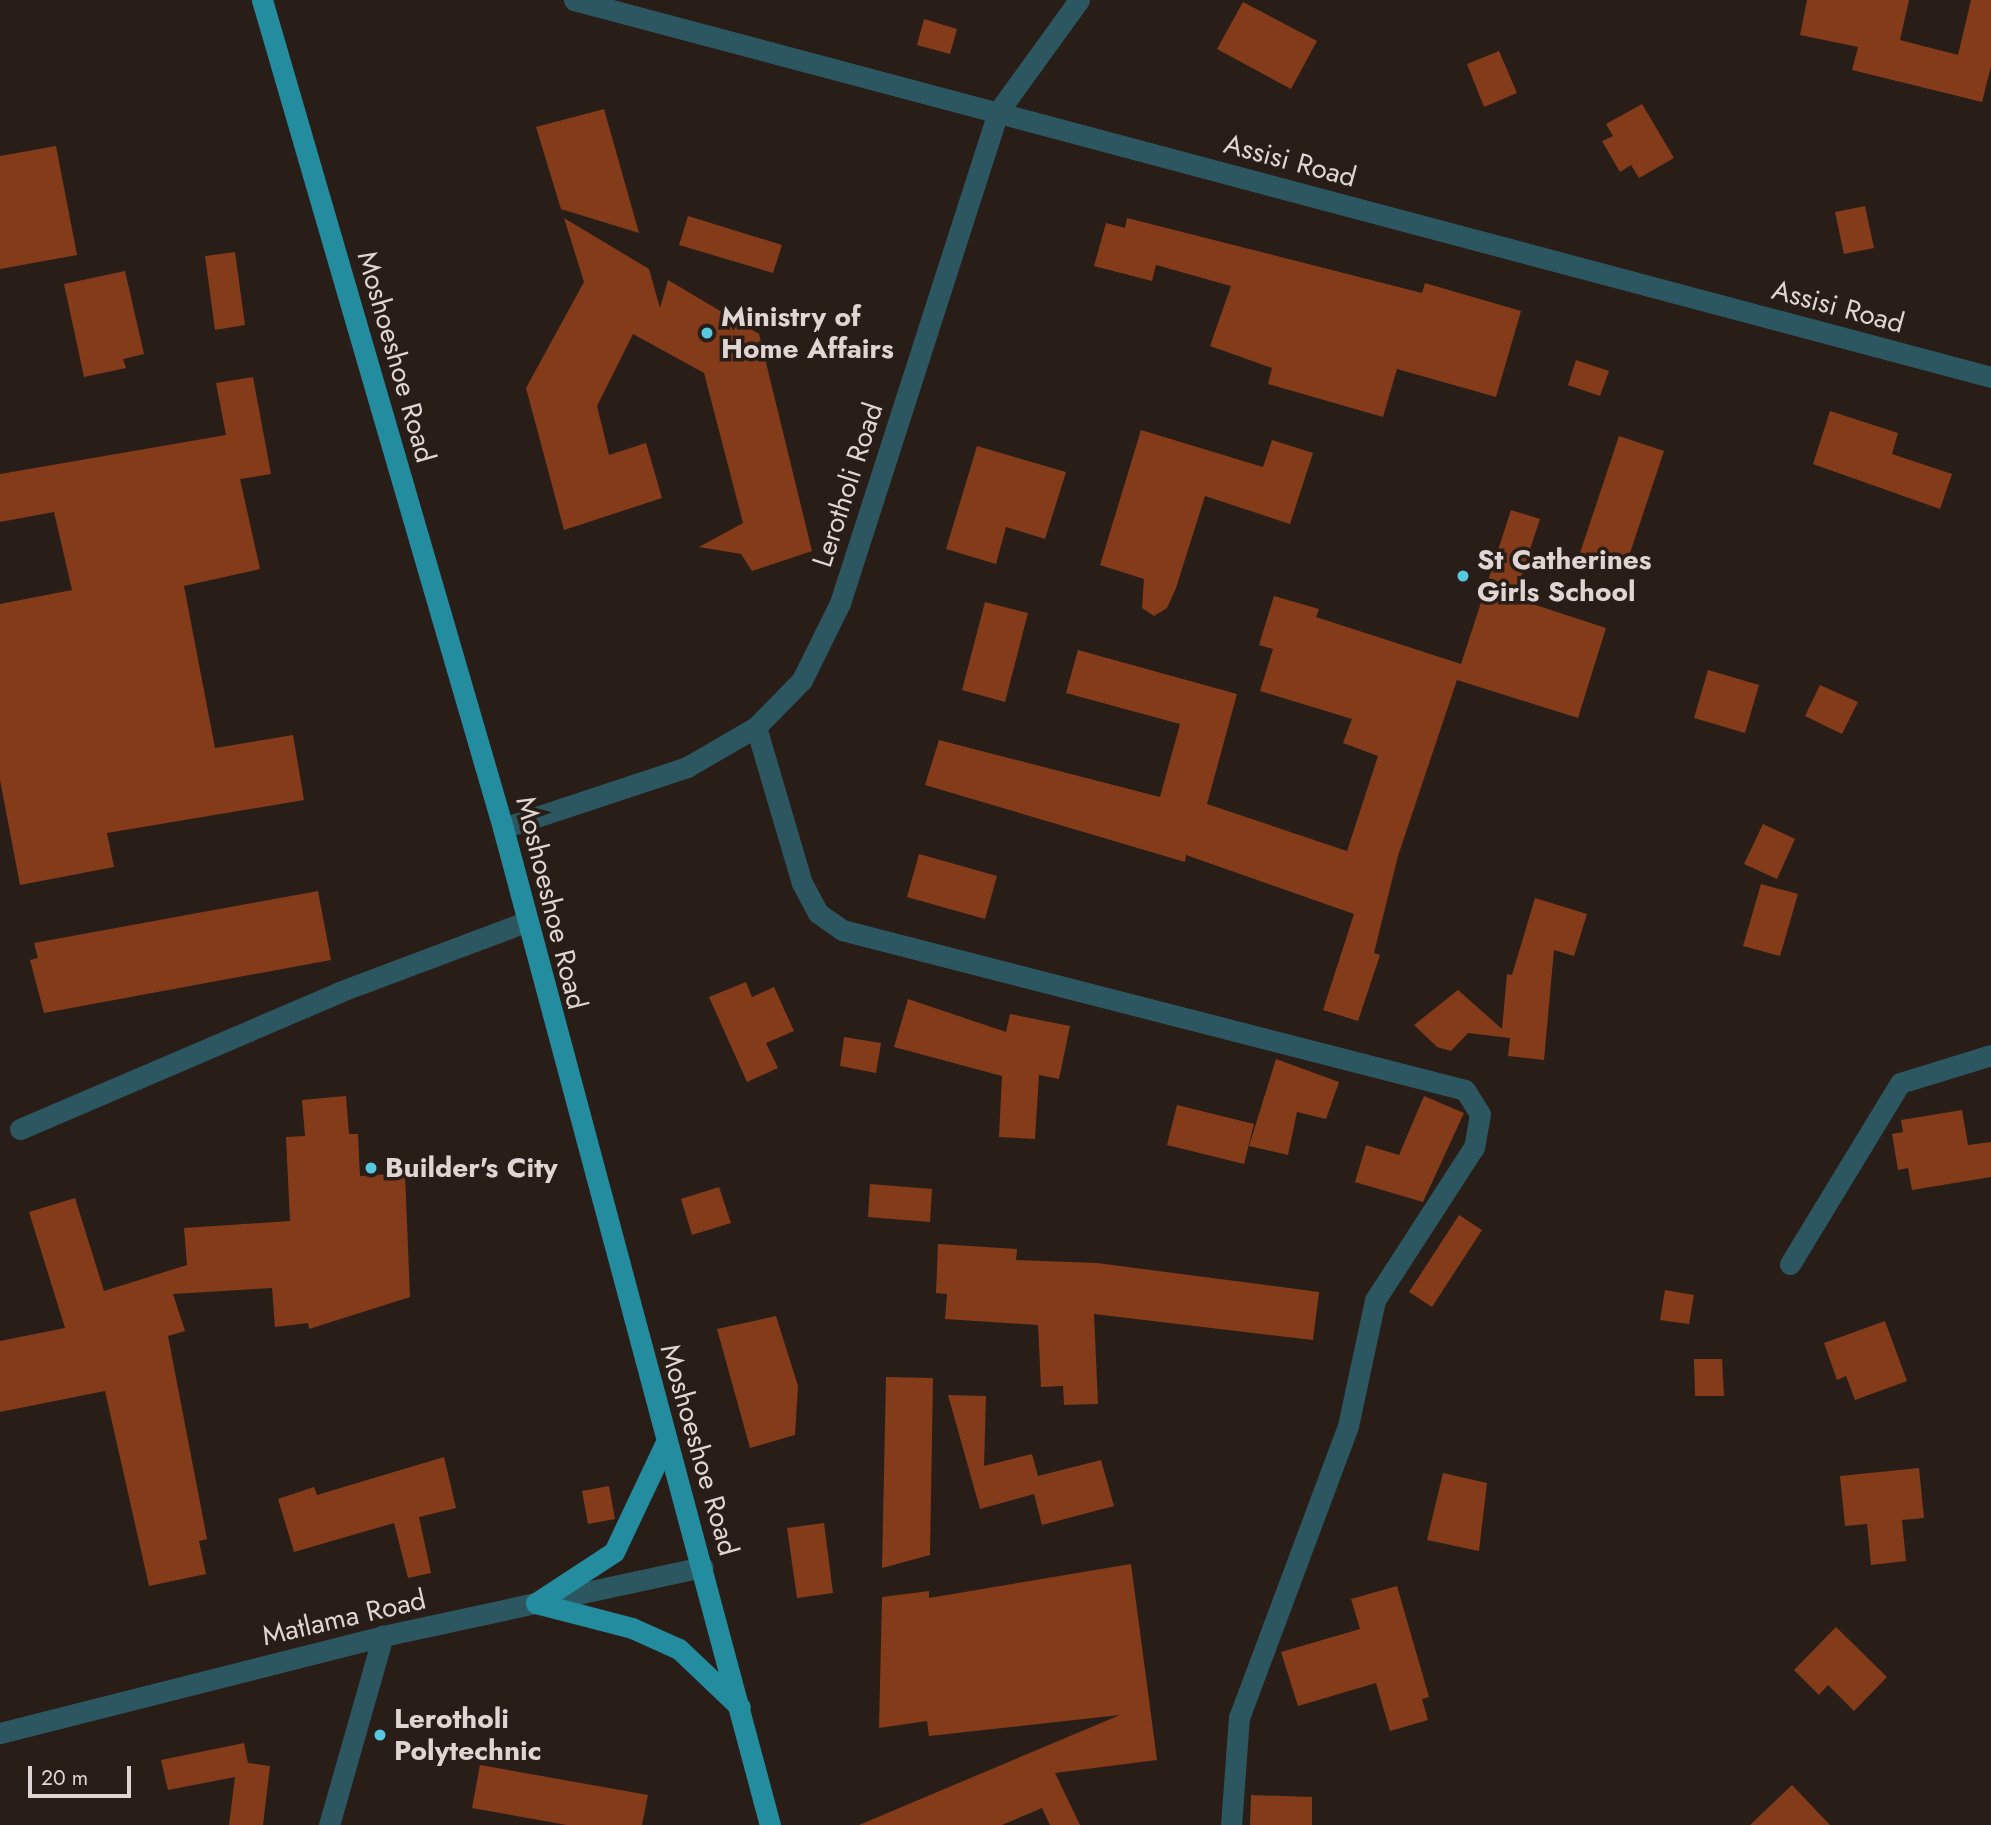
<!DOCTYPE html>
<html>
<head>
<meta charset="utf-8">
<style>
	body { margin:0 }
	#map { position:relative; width:1991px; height:1825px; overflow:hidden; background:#291d18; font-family:Jost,sans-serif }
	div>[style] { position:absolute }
	.building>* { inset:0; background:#843b1a }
	.minor>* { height:21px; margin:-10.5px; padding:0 10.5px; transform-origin:10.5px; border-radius:10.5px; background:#2c5760 }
	.major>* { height:21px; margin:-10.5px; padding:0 10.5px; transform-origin:10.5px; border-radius:10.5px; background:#238c9f }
	.dots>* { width:19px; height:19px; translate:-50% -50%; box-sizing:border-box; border:4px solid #291d18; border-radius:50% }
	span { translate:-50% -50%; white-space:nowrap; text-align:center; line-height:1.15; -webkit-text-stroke:7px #291d18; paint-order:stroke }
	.street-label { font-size:28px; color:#dfd6d3 }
	.poi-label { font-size:28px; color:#dfd6d3; font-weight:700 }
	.left { translate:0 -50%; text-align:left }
	.scale { position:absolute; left:28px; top:1766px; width:103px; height:32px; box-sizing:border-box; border:4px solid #dfd6d3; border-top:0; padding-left:9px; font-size:21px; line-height:24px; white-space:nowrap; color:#dfd6d3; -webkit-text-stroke:5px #291d18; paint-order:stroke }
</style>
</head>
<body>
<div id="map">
	<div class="building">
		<div style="clip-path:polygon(1807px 0,1909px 0,1900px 40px,1958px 55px,1971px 0,1991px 0,1991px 66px,1982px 102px,1852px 70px,1858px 47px,1800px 35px)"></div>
		<div style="clip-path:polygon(1243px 2px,1317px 41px,1291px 89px,1217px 49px)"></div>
		<div style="clip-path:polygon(924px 19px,957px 29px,950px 54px,917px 45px)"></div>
		<div style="clip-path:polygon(1499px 51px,1517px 93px,1484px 107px,1467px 64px)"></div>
		<div style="clip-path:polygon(1642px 104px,1674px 158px,1639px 178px,1631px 165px,1620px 172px,1602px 141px,1613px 136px,1606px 124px)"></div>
		<div style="clip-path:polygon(604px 109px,639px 233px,561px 209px,536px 127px)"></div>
		<div style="clip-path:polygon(56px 146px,77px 255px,0 269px,0 156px)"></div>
		<div style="clip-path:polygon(1865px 206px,1874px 248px,1844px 254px,1835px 212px)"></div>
		<div style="clip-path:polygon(688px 216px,782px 245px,773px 273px,679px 245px)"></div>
		<div style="clip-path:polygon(564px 218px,649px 269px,660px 308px,668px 280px,759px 334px,812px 551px,752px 571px,741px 554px,699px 547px,743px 523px,704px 373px,633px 334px,597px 406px,609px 455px,646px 443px,662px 498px,564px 530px,526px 388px,584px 282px)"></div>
		<div style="clip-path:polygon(1127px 218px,1422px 293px,1425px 283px,1521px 311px,1496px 397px,1397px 369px,1383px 417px,1268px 384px,1272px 368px,1210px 346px,1231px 286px,1156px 265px,1152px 281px,1094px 266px,1106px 223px,1125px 228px)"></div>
		<div style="clip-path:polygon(235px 252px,245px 325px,215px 330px,205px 256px)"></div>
		<div style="clip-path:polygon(125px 271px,144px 354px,123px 359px,126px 368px,84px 377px,64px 284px)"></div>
		<div style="clip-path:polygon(1576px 360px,1609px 371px,1600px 396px,1568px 385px)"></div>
		<div style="clip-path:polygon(253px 377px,271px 474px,240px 479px,260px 569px,184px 586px,215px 748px,293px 735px,304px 800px,107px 833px,114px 867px,20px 885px,0 780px,0 604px,72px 590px,54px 512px,0 522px,0 474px,226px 435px,216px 383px)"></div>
		<div style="clip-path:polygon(1830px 411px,1898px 433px,1892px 454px,1952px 474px,1940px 509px,1813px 464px)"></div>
		<div style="clip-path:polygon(1141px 430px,1263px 467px,1272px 440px,1313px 453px,1290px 524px,1205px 496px,1176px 588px,1167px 608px,1154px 616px,1142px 608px,1144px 579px,1100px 565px)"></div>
		<div style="clip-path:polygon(1619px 436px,1664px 451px,1624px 571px,1579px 556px)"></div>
		<div style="clip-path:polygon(977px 446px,1066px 472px,1045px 539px,1006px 527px,996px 564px,946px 549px)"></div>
		<div style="clip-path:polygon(1511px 510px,1540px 519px,1514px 598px,1606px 628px,1578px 718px,1457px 680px,1398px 856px,1374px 953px,1380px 955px,1358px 1021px,1323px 1010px,1354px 914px,1186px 855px,1185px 862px,925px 785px,939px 740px,1160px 797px,1180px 724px,1066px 693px,1078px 650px,1237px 694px,1207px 804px,1347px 851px,1378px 756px,1343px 743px,1352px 719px,1260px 691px,1273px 649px,1259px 645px,1274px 596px,1319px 609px,1316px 617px,1461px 664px)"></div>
		<div style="clip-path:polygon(985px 602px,1028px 613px,1005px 702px,962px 690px)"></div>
		<div style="clip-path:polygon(1708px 670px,1759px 685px,1745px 733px,1694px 718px)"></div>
		<div style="clip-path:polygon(1820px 685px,1858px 702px,1842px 734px,1805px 716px)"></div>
		<div style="clip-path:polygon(1763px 824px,1795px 839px,1777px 879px,1744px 864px)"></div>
		<div style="clip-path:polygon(919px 854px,997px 876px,985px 919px,907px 897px)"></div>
		<div style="clip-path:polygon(1761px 884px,1798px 894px,1780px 956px,1743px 946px)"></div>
		<div style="clip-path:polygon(318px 891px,331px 960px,44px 1013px,30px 960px,38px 958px,34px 943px)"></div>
		<div style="clip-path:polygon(1535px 898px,1587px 914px,1574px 956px,1554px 950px,1544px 1060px,1508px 1056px,1510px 1038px,1468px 1033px,1451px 1051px,1437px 1047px,1414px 1025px,1458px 990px,1502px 1029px,1507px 974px,1512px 975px)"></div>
		<div style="clip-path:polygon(746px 982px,752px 997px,774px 987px,794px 1031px,766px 1043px,778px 1068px,747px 1082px,709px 997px)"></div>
		<div style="clip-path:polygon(908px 999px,1006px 1032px,1010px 1014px,1070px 1026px,1059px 1079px,1039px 1075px,1035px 1139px,999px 1137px,1002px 1076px,894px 1047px)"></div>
		<div style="clip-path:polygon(844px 1037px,881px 1043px,876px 1073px,840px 1066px)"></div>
		<div style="clip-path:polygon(1276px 1059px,1339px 1082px,1326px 1119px,1297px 1112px,1288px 1155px,1249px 1146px)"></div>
		<div style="clip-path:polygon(346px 1096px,349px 1134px,358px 1134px,360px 1176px,405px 1173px,410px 1297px,309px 1329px,308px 1323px,275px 1327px,272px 1288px,173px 1294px,185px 1331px,168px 1336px,207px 1539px,199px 1541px,206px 1574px,149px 1586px,105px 1391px,0 1412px,0 1341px,65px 1328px,29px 1212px,75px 1198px,104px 1291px,187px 1265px,184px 1228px,290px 1221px,286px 1137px,305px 1136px,302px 1100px)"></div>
		<div style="clip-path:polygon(1424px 1096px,1464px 1113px,1423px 1202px,1355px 1182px,1366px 1145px,1399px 1155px)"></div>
		<div style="clip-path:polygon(1177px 1105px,1254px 1124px,1244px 1164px,1167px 1145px)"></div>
		<div style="clip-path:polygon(1962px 1110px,1968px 1145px,1991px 1142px,1991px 1177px,1912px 1190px,1908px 1168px,1898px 1170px,1892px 1134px,1903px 1132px,1901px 1120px)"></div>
		<div style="clip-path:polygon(870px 1184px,932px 1189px,930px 1222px,868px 1217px)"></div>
		<div style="clip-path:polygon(719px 1187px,731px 1223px,692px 1235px,681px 1199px)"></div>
		<div style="clip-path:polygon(1459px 1215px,1482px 1230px,1432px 1307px,1409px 1292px)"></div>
		<div style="clip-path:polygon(938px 1244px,1017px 1249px,1016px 1260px,1097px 1263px,1319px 1292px,1313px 1340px,1094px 1314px,1098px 1404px,1064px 1405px,1063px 1386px,1041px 1387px,1038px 1325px,945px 1319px,947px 1294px,936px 1293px)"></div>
		<div style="clip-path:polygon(1665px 1290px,1694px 1295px,1689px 1324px,1660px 1320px)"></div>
		<div style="clip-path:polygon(776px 1316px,798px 1386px,795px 1435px,750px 1448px,717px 1329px)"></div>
		<div style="clip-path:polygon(1885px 1321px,1907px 1381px,1855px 1400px,1846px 1376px,1837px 1380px,1824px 1343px)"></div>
		<div style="clip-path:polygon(1694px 1359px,1722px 1359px,1724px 1396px,1695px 1396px)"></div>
		<div style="clip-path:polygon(886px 1377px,933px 1378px,930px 1555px,882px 1568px)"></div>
		<div style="clip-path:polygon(948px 1395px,986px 1396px,984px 1466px,1032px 1454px,1038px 1476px,1101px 1460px,1114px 1506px,1042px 1525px,1034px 1494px,980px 1509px)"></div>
		<div style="clip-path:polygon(444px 1457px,456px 1508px,419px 1517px,431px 1573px,408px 1578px,394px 1523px,294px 1552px,278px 1499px,314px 1487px,317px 1495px)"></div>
		<div style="clip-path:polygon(1919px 1468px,1924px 1518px,1902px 1520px,1906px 1561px,1871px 1565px,1867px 1524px,1845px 1526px,1840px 1476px)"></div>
		<div style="clip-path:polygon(1443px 1473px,1487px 1483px,1479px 1551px,1427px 1540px)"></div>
		<div style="clip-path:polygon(609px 1486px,615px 1519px,588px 1524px,582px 1491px)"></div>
		<div style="clip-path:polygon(824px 1523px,833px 1593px,797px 1598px,787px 1528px)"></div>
		<div style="clip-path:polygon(1131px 1564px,1157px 1760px,1055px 1773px,1080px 1825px,1050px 1825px,1042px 1808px,1002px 1825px,859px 1825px,1120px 1715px,929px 1736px,927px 1721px,879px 1728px,882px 1597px,929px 1591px,929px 1598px)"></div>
		<div style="clip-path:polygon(1397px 1586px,1429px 1697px,1422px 1699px,1428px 1720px,1390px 1731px,1376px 1683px,1298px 1706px,1281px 1652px,1360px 1629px,1351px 1599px)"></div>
		<div style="clip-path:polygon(1836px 1627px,1887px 1677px,1854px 1711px,1828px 1685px,1819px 1695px,1794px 1670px)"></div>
		<div style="clip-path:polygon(244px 1743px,248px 1763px,270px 1766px,263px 1825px,229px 1825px,235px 1777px,168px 1790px,161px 1760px)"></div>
		<div style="clip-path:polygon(480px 1765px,648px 1795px,642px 1825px,567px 1825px,472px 1808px)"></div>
		<div style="clip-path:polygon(1792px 1785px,1830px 1825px,1750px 1825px)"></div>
		<div style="clip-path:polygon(1251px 1795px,1312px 1797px,1312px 1825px,1250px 1825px)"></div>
	</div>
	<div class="minor">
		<div style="left:574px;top:0;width:1466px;rotate:14.9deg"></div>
		<div style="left:756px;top:727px;width:163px;rotate:73.6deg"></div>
		<div style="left:802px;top:883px;width:34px;rotate:62deg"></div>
		<div style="left:818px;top:913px;width:29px;rotate:35deg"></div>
		<div style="left:842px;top:930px;width:643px;rotate:14.4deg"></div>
		<div style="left:1465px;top:1090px;width:28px;rotate:58deg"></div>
		<div style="left:1480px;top:1114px;width:34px;rotate:100deg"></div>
		<div style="left:1474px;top:1147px;width:182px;rotate:122.9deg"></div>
		<div style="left:1375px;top:1300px;width:129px;rotate:102.1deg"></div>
		<div style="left:1348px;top:1426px;width:311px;rotate:110.5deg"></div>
		<div style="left:1239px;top:1717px;width:108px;rotate:94.2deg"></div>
		<div style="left:503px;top:828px;width:194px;rotate:-18.3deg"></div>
		<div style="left:687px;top:767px;width:80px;rotate:-30.1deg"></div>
		<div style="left:756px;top:727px;width:66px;rotate:-45.6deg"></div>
		<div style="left:802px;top:680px;width:86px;rotate:-63.7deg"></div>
		<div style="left:840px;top:603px;width:516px;rotate:-72.16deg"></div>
		<div style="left:998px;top:112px;width:138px;rotate:-54.1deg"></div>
		<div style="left:20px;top:1129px;width:347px;rotate:-23.2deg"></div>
		<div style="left:339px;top:992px;width:199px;rotate:-20.6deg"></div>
		<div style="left:1790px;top:1264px;width:212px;rotate:-58.7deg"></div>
		<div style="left:1900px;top:1083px;width:95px;rotate:-17.1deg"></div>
		<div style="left:0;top:1733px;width:395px;rotate:-14.2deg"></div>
		<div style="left:383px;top:1636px;width:327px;rotate:-12.2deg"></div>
		<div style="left:329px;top:1825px;width:197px;rotate:-74.1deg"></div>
	</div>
	<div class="major">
		<div style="left:262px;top:0;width:862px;rotate:73.77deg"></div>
		<div style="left:503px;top:828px;width:1032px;rotate:75.01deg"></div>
		<div style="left:536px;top:1603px;width:99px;rotate:14.6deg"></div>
		<div style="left:632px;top:1628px;width:51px;rotate:24.1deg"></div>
		<div style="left:679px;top:1649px;width:84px;rotate:43.6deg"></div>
		<div style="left:536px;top:1603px;width:93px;rotate:-33.2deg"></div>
		<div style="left:614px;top:1552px;width:122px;rotate:-64.7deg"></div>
	</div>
	<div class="dots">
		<div style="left:707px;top:333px;background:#56c9e0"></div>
		<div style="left:1463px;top:576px;background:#56c9e0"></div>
		<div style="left:371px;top:1168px;background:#56c9e0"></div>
		<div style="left:380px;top:1735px;background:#56c9e0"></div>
	</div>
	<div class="street-label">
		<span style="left:1290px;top:161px;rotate:15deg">Assisi Road</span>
		<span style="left:1838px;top:307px;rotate:15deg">Assisi Road</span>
		<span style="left:396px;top:357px;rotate:74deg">Moshoeshoe Road</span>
		<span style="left:848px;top:485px;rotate:-72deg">Lerotholi Road</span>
		<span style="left:551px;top:903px;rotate:76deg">Moshoeshoe Road</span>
		<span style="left:699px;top:1450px;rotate:74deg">Moshoeshoe Road</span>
		<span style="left:344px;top:1618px;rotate:-13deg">Matlama Road</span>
	</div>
	<div class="poi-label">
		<span class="left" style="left:721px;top:333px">Ministry of<br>Home Affairs</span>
		<span class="left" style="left:1477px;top:576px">St Catherines<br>Girls School</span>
		<span class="left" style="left:385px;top:1168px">Builder's City</span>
		<span class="left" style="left:394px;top:1735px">Lerotholi<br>Polytechnic</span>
	</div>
	<div class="scale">20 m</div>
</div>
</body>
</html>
